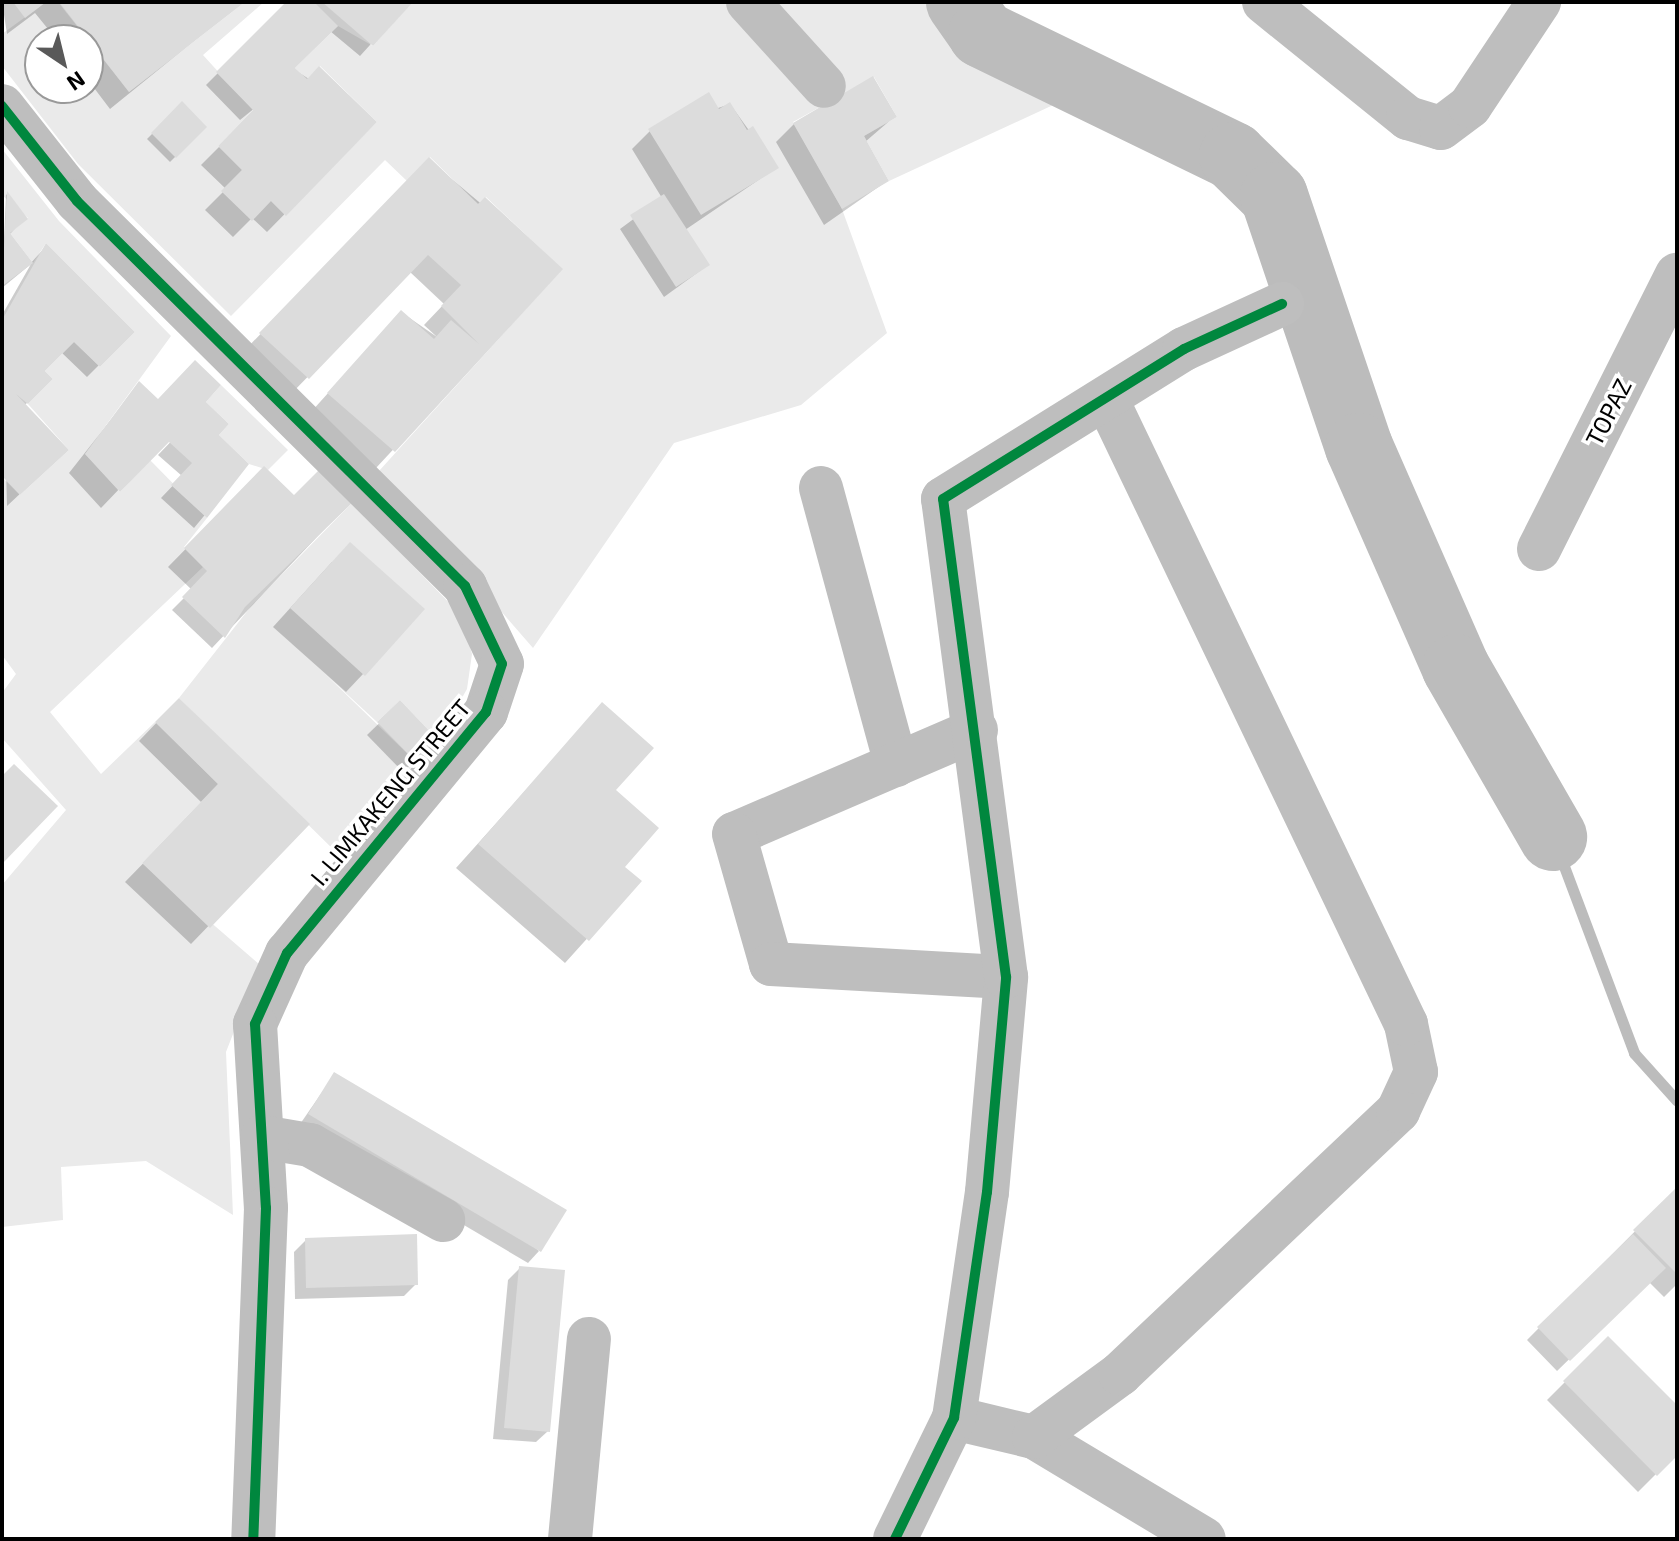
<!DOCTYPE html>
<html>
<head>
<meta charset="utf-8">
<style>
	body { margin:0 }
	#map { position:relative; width:1679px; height:1541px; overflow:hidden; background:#fff; font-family:"Exo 2",sans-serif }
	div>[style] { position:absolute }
	.green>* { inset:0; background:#eaeaea }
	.shadow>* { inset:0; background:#0003 }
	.stream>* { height:11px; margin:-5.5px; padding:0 5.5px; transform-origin:5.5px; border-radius:5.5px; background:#bcbcbc }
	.river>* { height:68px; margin:-34px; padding:0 34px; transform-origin:34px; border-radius:34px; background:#bcbcbc }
	.building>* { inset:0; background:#dcdcdc }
	.minor>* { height:44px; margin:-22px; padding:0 22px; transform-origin:22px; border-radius:22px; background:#bebebe }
	.cycleway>* { height:10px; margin:-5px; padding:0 5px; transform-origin:5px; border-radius:5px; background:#00873e }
	span { translate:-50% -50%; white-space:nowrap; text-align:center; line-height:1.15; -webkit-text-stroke:7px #fff; paint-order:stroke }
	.street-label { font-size:24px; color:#000 }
	.frame { position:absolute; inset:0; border:4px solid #000; pointer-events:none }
	.north { position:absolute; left:24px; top:24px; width:80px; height:80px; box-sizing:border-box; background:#fff; border:2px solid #999; border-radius:50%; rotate:145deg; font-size:22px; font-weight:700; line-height:32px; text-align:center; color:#000 }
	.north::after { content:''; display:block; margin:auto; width:28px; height:36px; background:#595959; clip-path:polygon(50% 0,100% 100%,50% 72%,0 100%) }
</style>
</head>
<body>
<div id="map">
	<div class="green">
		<div style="clip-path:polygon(46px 2px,58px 2px,88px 40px,40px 40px,40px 88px,88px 88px,88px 40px,129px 92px,245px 2px,264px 2px,203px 55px,253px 110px,218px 146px,242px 170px,222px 191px,271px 201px,285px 215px,377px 122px,320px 66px,307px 79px,295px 68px,338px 26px,373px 46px,412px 2px,950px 2px,968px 33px,1077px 94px,889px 181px,864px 136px,897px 117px,874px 77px,793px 122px,842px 209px,887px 333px,801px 405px,674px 443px,533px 648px,379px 471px,562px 269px,486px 197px,478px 204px,430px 157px,407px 181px,385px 160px,231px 316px,78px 164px,2px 66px,2px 34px)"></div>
		<div style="clip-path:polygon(2px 149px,59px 221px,171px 336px,85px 454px,120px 492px,150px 460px,207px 518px,184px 547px,203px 567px,50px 712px,101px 774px,155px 722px,218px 784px,142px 863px,260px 965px,226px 1052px,233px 1215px,146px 1161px,61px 1167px,63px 1220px,2px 1227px,2px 885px,66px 810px,2px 738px,2px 693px,16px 674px,2px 655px,2px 477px,20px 495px,69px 450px,28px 404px,53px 379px,45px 371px,74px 342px,100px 367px,135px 332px,46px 243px,33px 263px,10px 233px,28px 218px,2px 195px)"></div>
		<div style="clip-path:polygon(221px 385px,288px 450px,268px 470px,249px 464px,219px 435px,229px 424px,206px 402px)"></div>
		<div style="clip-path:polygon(352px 503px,462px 616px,472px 654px,467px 689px,438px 740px,400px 700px,377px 722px,323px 672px,416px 762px,338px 854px,179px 698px,252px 605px)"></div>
	</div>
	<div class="shadow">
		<div style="clip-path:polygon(2px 2px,242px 2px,110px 109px,88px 80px,88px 40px,57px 40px,35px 13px,7px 34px)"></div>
		<div style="clip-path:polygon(289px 2px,409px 2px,360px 56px,330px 31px,292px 68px,375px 122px,267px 232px,252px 218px,233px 237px,205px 210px,226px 189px,201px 165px,272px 94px,240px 120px,206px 85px)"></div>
		<div style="clip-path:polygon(182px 104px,205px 127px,170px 162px,147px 139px)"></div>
		<div style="clip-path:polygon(730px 104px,776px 168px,685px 230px,708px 265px,664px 297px,620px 229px,662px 198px,632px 149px,650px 131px)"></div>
		<div style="clip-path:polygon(894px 117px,865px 142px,887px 181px,824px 225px,776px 142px,794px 124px)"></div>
		<div style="clip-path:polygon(429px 160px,560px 270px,376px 468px,311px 412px,401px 312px,437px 337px,424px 325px,444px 304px,410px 272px,289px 396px,243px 352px)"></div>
		<div style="clip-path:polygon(6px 194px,25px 218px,9px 235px,31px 263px,46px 246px,132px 332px,87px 377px,61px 352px,43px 371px,50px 379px,25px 405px,54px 462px,7px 506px,2px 315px,31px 264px,2px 288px)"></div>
		<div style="clip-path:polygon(139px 384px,157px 401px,219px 385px,101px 508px,69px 473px)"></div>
		<div style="clip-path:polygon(206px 405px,217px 435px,247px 464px,194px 528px,161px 498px,182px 476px,158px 455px)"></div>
		<div style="clip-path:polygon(264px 469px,294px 498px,349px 503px,212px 648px,172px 610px,192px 590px,168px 567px)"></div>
		<div style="clip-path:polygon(332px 562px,363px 674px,346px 692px,273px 627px)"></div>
		<div style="clip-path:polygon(400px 703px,436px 740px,403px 772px,367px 735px)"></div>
		<div style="clip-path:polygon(602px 705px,622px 867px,639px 881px,565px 963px,456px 868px)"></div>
		<div style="clip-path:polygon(161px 718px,307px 824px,191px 944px,125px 882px,202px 803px,139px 741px)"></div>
		<div style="clip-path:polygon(334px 1075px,539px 1251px,528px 1263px,298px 1127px)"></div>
		<div style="clip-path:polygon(1677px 1189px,1677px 1284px,1664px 1297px,1649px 1282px,1557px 1371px,1527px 1340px)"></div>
		<div style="clip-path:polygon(306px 1240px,416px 1284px,404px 1296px,295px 1299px,294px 1252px)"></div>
		<div style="clip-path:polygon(520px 1268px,548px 1431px,536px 1442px,493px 1439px,508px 1280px)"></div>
		<div style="clip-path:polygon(1608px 1339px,1677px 1408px,1677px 1453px,1638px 1492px,1547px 1400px)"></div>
	</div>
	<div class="stream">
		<div style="left:1553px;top:837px;width:231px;rotate:69.4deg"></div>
		<div style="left:1634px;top:1053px;width:64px;rotate:48.1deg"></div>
	</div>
	<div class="river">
		<div style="left:960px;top:2px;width:39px;rotate:55deg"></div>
		<div style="left:982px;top:34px;width:279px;rotate:25.9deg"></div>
		<div style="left:1233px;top:156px;width:57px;rotate:44.3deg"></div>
		<div style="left:1274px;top:196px;width:265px;rotate:71.3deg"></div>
		<div style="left:1359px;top:447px;width:241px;rotate:66.3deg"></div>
		<div style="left:1456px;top:668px;width:195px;rotate:60.1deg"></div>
	</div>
	<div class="building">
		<div style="clip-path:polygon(13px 2px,46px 2px,25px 18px)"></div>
		<div style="clip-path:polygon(59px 2px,245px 2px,129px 92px)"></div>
		<div style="clip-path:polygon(286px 2px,314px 2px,338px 26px,295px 68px,307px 79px,319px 66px,377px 122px,286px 216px,271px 201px,252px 221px,221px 191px,242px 170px,218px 146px,253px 110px,216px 72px)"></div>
		<div style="clip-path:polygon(322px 2px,413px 2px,373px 46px)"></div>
		<div style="clip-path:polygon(873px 76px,897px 117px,864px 136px,889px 181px,842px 209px,793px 123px)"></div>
		<div style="clip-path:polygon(709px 92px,719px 109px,730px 102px,747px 130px,753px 126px,779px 168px,701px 215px,648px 129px)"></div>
		<div style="clip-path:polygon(182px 101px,207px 127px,176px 158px,151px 133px)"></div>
		<div style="clip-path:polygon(429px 157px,478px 204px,485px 197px,563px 269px,395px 452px,327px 393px,401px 310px,434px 339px,451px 320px,479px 344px,441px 306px,461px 285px,428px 255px,309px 379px,259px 333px)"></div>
		<div style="clip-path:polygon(7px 191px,28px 219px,10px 233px,33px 263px,2px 286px)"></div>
		<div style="clip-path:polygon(664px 194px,710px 265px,676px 287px,630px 215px)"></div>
		<div style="clip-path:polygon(46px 243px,135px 332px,100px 367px,74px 342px,45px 371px,53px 379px,28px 404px,16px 394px,69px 450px,20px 495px,2px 476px,2px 320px)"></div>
		<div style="clip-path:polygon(195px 360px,221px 385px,206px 402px,229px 424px,219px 435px,249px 464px,207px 518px,171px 485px,192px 463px,169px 442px,120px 492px,85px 454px,139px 381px,158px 399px)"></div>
		<div style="clip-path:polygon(264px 466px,294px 495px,319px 470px,352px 503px,245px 607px,225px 638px,182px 597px,207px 571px,184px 548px)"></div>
		<div style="clip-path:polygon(350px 542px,425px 609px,365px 676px,290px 608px)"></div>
		<div style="clip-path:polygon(179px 698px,310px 824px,210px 928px,142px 863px,218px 784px,155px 722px)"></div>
		<div style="clip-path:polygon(400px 700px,438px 740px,416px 762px,377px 722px)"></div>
		<div style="clip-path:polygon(602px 702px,654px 748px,616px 790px,659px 828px,625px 867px,642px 881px,589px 941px,478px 844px)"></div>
		<div style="clip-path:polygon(14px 764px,58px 806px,2px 864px,2px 776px)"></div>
		<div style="clip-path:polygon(334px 1072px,567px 1210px,541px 1252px,308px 1114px)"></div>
		<div style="clip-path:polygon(1677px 1187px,1677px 1274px,1633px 1230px)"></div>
		<div style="clip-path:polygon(417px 1234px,418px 1285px,306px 1288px,305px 1238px)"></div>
		<div style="clip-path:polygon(1633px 1234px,1666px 1268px,1570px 1361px,1537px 1327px)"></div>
		<div style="clip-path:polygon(519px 1266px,565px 1270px,550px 1432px,504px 1428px)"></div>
		<div style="clip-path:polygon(1608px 1336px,1677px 1405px,1677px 1456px,1657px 1476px,1563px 1381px)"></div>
	</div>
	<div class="minor">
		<div style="left:748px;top:2px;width:113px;rotate:47.9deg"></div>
		<div style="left:1264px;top:2px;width:185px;rotate:38.9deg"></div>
		<div style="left:1408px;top:118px;width:34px;rotate:17deg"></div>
		<div style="left:1441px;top:128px;width:36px;rotate:-37deg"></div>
		<div style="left:1470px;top:106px;width:125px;rotate:-56.4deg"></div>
		<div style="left:2px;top:106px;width:121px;rotate:51.7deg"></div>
		<div style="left:77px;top:201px;width:547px;rotate:44.78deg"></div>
		<div style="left:465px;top:586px;width:86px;rotate:64.6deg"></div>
		<div style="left:502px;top:664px;width:51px;rotate:108.4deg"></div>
		<div style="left:486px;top:712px;width:313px;rotate:129.5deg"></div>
		<div style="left:287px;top:953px;width:78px;rotate:114.3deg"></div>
		<div style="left:255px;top:1024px;width:184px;rotate:86.6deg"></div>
		<div style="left:266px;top:1208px;width:331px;rotate:92.2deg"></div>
		<div style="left:821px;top:488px;width:287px;rotate:74.8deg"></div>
		<div style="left:1539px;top:549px;width:307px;rotate:-63.3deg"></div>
		<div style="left:976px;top:730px;width:263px;rotate:156.7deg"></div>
		<div style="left:734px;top:834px;width:135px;rotate:74.1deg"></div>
		<div style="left:771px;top:964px;width:235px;rotate:3.2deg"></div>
		<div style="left:262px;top:1137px;width:49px;rotate:9.5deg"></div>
		<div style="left:310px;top:1145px;width:153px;rotate:29.4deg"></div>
		<div style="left:954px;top:1418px;width:82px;rotate:13.4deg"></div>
		<div style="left:1034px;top:1437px;width:198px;rotate:31deg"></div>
		<div style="left:1034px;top:1437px;width:107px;rotate:-36.2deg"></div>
		<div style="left:1120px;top:1374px;width:383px;rotate:-43.4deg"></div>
		<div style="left:1398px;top:1111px;width:43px;rotate:-65.2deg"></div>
		<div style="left:1416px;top:1072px;width:49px;rotate:-101.8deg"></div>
		<div style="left:1406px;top:1024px;width:692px;rotate:-115.6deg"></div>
		<div style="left:570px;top:1539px;width:201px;rotate:-84.6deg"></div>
		<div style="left:895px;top:1539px;width:135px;rotate:-64deg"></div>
		<div style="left:954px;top:1418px;width:228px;rotate:-81.7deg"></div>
		<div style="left:987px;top:1192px;width:216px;rotate:-84.9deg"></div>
		<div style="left:1006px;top:977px;width:482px;rotate:-97.5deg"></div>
		<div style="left:943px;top:499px;width:284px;rotate:-31.9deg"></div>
		<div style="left:1184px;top:349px;width:108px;rotate:-24.7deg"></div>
	</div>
	<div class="cycleway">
		<div style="left:2px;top:106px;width:121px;rotate:51.7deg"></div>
		<div style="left:77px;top:201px;width:547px;rotate:44.78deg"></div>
		<div style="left:465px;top:586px;width:86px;rotate:64.6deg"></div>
		<div style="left:502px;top:664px;width:51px;rotate:108.4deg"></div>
		<div style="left:486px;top:712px;width:313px;rotate:129.5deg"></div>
		<div style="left:287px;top:953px;width:78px;rotate:114.3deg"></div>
		<div style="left:255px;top:1024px;width:184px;rotate:86.6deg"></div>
		<div style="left:266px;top:1208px;width:331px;rotate:92.2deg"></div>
		<div style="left:895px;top:1539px;width:135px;rotate:-64deg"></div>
		<div style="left:954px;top:1418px;width:228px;rotate:-81.7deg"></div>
		<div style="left:987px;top:1192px;width:216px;rotate:-84.9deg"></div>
		<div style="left:1006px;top:977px;width:482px;rotate:-97.5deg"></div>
		<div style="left:943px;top:499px;width:284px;rotate:-31.9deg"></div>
		<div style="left:1184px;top:349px;width:108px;rotate:-24.7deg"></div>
	</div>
	<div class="street-label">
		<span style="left:1608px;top:412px;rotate:-63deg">TOPAZ</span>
		<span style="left:390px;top:792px;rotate:-50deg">I. LIMKAKENG STREET</span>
	</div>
	<div class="frame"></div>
	<div class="north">N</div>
</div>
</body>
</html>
